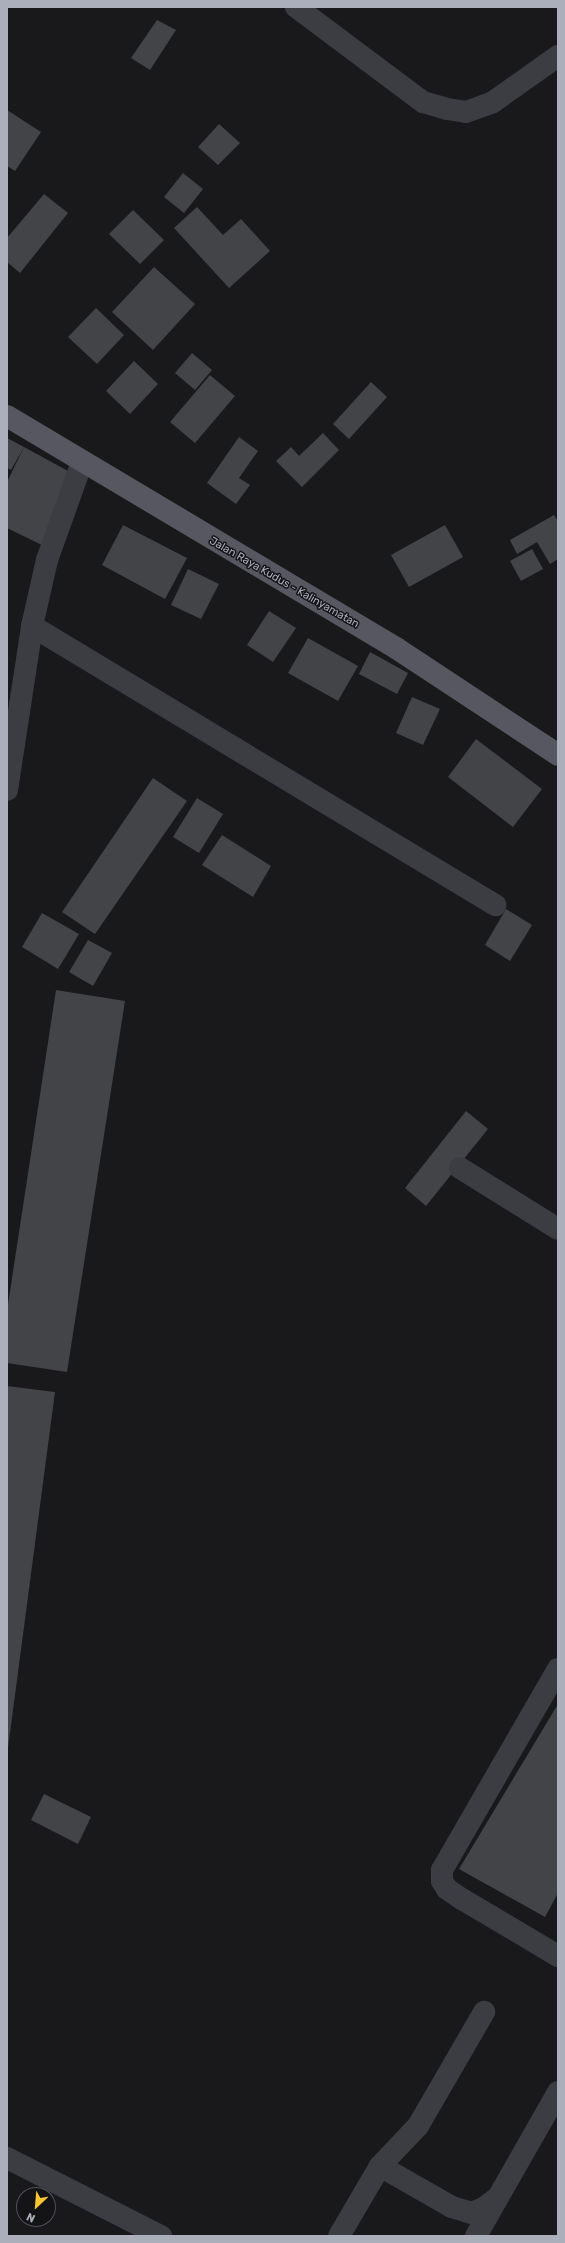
<!DOCTYPE html>
<html>
<head>
<meta charset="utf-8">
<style>
	body { margin:0 }
	#map { position:relative; width:565px; height:2243px; overflow:hidden; background:#19191b; font-family:Rubik,sans-serif }
	div>[style] { position:absolute }
	.building>* { inset:0; background:#434448 }
	.minor>* { height:22px; margin:-11px; padding:0 11px; transform-origin:11px; border-radius:11px; background:#3c3c43 }
	.major>* { height:22px; margin:-11px; padding:0 11px; transform-origin:11px; border-radius:11px; background:#565760 }
	span { translate:-50% -50%; white-space:nowrap; text-align:center; line-height:1.15; -webkit-text-stroke:3px #141417; paint-order:stroke }
	.street-label { font-size:11px; color:#abafbc }
	.frame { position:absolute; inset:0; border:8px solid #abafbc; pointer-events:none }
	.north { position:absolute; left:16px; top:2187px; width:40px; height:40px; box-sizing:border-box; background:#141417; border:1px solid #505259; border-radius:50%; rotate:206deg; font-size:11px; font-weight:700; line-height:16px; text-align:center; color:#abafbc }
	.north::after { content:''; display:block; margin:auto; width:14px; height:18px; background:#fac432; clip-path:polygon(50% 0,100% 100%,50% 72%,0 100%) }
</style>
</head>
<body>
<div id="map">
	<div class="building">
		<div style="clip-path:polygon(157px 20px,176px 30px,150px 70px,131px 58px)"></div>
		<div style="clip-path:polygon(7px 110px,41px 132px,15px 171px,7px 166px)"></div>
		<div style="clip-path:polygon(219px 124px,240px 143px,218px 165px,198px 147px)"></div>
		<div style="clip-path:polygon(183px 173px,203px 189px,184px 213px,164px 197px)"></div>
		<div style="clip-path:polygon(44px 194px,68px 213px,20px 273px,7px 262px,7px 238px)"></div>
		<div style="clip-path:polygon(197px 207px,223px 235px,241px 219px,270px 251px,229px 288px,174px 228px)"></div>
		<div style="clip-path:polygon(133px 210px,164px 240px,140px 264px,109px 234px)"></div>
		<div style="clip-path:polygon(154px 267px,195px 304px,153px 350px,112px 312px)"></div>
		<div style="clip-path:polygon(96px 308px,124px 335px,97px 364px,68px 337px)"></div>
		<div style="clip-path:polygon(192px 353px,212px 370px,195px 390px,175px 373px)"></div>
		<div style="clip-path:polygon(134px 361px,158px 384px,130px 414px,106px 391px)"></div>
		<div style="clip-path:polygon(210px 375px,235px 396px,195px 443px,170px 422px)"></div>
		<div style="clip-path:polygon(371px 382px,387px 397px,349px 439px,333px 424px)"></div>
		<div style="clip-path:polygon(323px 433px,339px 450px,302px 487px,276px 461px,291px 447px,299px 456px)"></div>
		<div style="clip-path:polygon(239px 437px,258px 451px,239px 478px,250px 485px,236px 504px,207px 483px)"></div>
		<div style="clip-path:polygon(7px 438px,24px 447px,11px 470px,7px 468px)"></div>
		<div style="clip-path:polygon(24px 447px,68px 471px,42px 545px,7px 528px,7px 482px)"></div>
		<div style="clip-path:polygon(554px 515px,558px 521px,558px 559px,550px 564px,537px 542px,517px 554px,510px 540px)"></div>
		<div style="clip-path:polygon(123px 525px,187px 558px,165px 599px,102px 565px)"></div>
		<div style="clip-path:polygon(445px 525px,463px 557px,409px 587px,391px 555px)"></div>
		<div style="clip-path:polygon(532px 549px,543px 569px,521px 581px,510px 561px)"></div>
		<div style="clip-path:polygon(188px 569px,219px 584px,201px 619px,171px 605px)"></div>
		<div style="clip-path:polygon(269px 611px,296px 628px,273px 662px,247px 645px)"></div>
		<div style="clip-path:polygon(308px 638px,358px 666px,338px 701px,288px 673px)"></div>
		<div style="clip-path:polygon(370px 652px,408px 673px,397px 694px,359px 674px)"></div>
		<div style="clip-path:polygon(412px 697px,440px 709px,423px 745px,396px 733px)"></div>
		<div style="clip-path:polygon(476px 739px,542px 789px,513px 827px,448px 777px)"></div>
		<div style="clip-path:polygon(153px 778px,187px 801px,95px 934px,62px 912px)"></div>
		<div style="clip-path:polygon(197px 798px,223px 814px,199px 853px,173px 837px)"></div>
		<div style="clip-path:polygon(222px 835px,271px 866px,253px 897px,202px 865px)"></div>
		<div style="clip-path:polygon(506px 909px,532px 925px,510px 961px,485px 945px)"></div>
		<div style="clip-path:polygon(42px 913px,79px 934px,58px 969px,22px 947px)"></div>
		<div style="clip-path:polygon(88px 940px,112px 953px,93px 986px,69px 972px)"></div>
		<div style="clip-path:polygon(56px 990px,125px 1001px,67px 1372px,7px 1363px,7px 1311px)"></div>
		<div style="clip-path:polygon(466px 1111px,488px 1129px,426px 1206px,405px 1188px)"></div>
		<div style="clip-path:polygon(7px 1386px,55px 1392px,8px 1748px,7px 1748px)"></div>
		<div style="clip-path:polygon(558px 1704px,558px 1893px,545px 1917px,459px 1869px)"></div>
		<div style="clip-path:polygon(44px 1794px,91px 1817px,78px 1844px,31px 1820px)"></div>
	</div>
	<div class="minor">
		<div style="left:296px;top:7px;width:159px;rotate:36.8deg"></div>
		<div style="left:423px;top:102px;width:25px;rotate:16deg"></div>
		<div style="left:447px;top:109px;width:19px;rotate:9deg"></div>
		<div style="left:466px;top:112px;width:29px;rotate:-20deg"></div>
		<div style="left:493px;top:102px;width:80px;rotate:-35.3deg"></div>
		<div style="left:32px;top:626px;width:541px;rotate:31.07deg"></div>
		<div style="left:7px;top:790px;width:166px;rotate:-81.3deg"></div>
		<div style="left:32px;top:626px;width:68px;rotate:-77.2deg"></div>
		<div style="left:47px;top:560px;width:104px;rotate:-70.3deg"></div>
		<div style="left:460px;top:1168px;width:115px;rotate:31.9deg"></div>
		<div style="left:558px;top:1669px;width:232px;rotate:120deg"></div>
		<div style="left:442px;top:1870px;width:11px;rotate:90deg"></div>
		<div style="left:442px;top:1881px;width:9px;rotate:58deg"></div>
		<div style="left:447px;top:1889px;width:18px;rotate:34deg"></div>
		<div style="left:462px;top:1899px;width:112px;rotate:30.7deg"></div>
		<div style="left:7px;top:2158px;width:173px;rotate:26.9deg"></div>
		<div style="left:380px;top:2166px;width:55px;rotate:-46.5deg"></div>
		<div style="left:418px;top:2126px;width:132px;rotate:-59.9deg"></div>
		<div style="left:339px;top:2236px;width:81px;rotate:-59.6deg"></div>
		<div style="left:380px;top:2166px;width:83px;rotate:29.7deg"></div>
		<div style="left:452px;top:2207px;width:21px;rotate:17deg"></div>
		<div style="left:472px;top:2213px;width:13px;rotate:-23deg"></div>
		<div style="left:484px;top:2208px;width:16px;rotate:-38deg"></div>
		<div style="left:476px;top:2236px;width:166px;rotate:-60.3deg"></div>
	</div>
	<div class="major">
		<div style="left:7px;top:416px;width:453px;rotate:30.8deg"></div>
		<div style="left:396px;top:648px;width:194px;rotate:33.4deg"></div>
	</div>
	<div class="street-label">
		<span style="left:284px;top:583px;rotate:30deg">Jalan Raya Kudus - Kalinyamatan</span>
	</div>
	<div class="frame"></div>
	<div class="north">N</div>
</div>
</body>
</html>
